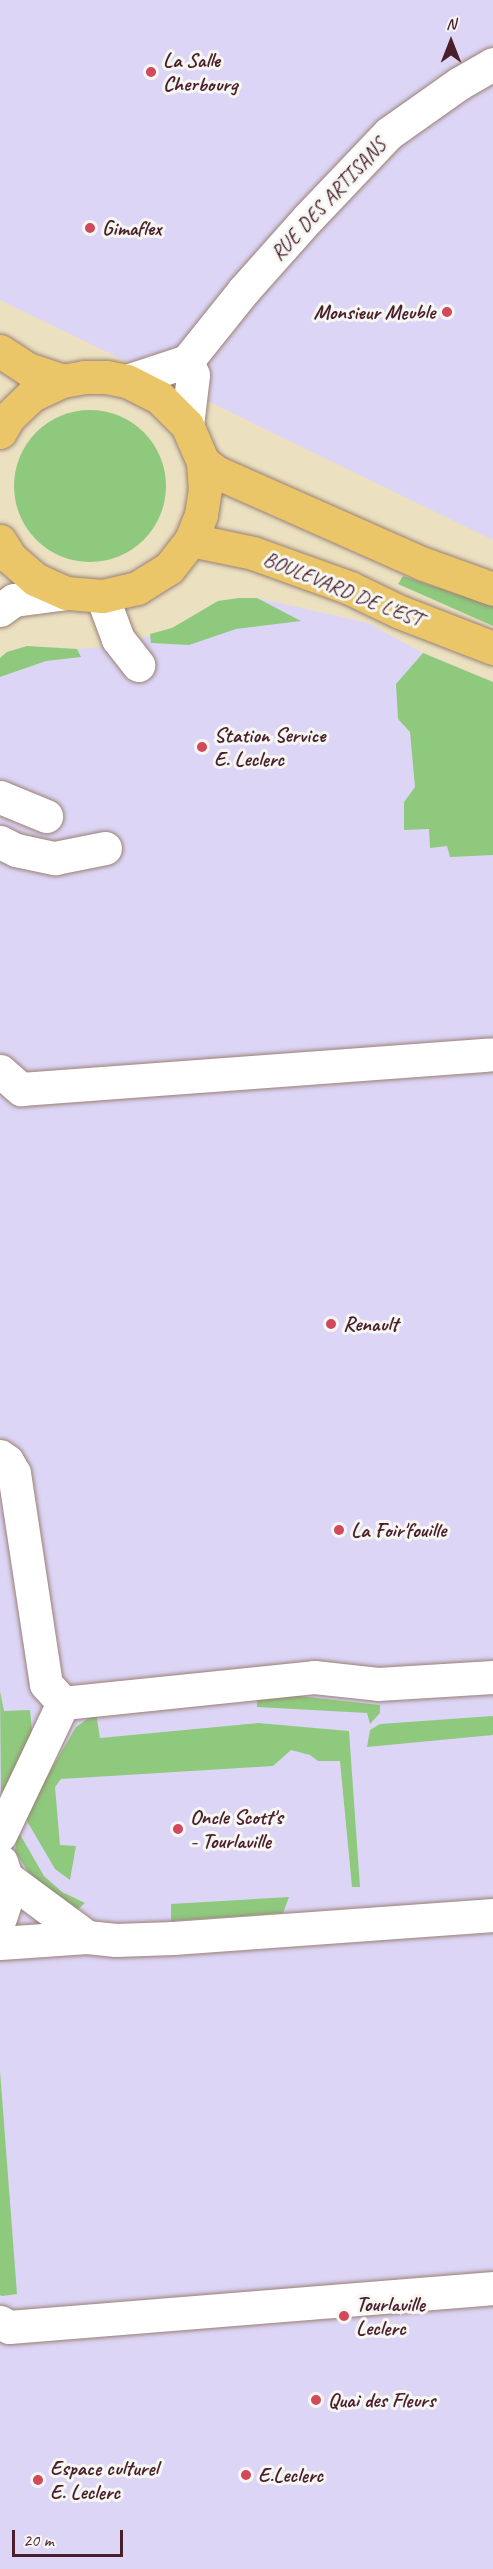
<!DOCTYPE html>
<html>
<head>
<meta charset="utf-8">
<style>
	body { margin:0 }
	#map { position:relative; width:493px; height:2569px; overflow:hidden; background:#ebe0c0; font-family:Caveat,sans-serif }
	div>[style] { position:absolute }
	.built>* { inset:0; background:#ddd5f6 }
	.green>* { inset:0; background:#8fc97e }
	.round { border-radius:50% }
	.roads { filter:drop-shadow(0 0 2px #9a8076) drop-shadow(0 0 2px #9a8076) }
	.minor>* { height:33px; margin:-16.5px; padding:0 16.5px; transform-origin:16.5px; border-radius:16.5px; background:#fff }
	.major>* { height:33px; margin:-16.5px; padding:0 16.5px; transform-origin:16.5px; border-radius:16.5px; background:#ebc669 }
	.dots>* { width:16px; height:16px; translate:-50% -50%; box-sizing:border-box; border:3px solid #f6f6f2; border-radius:50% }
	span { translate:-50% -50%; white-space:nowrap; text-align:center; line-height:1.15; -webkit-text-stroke:6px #f6f6f2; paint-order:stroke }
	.poi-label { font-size:21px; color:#4a1f2b; font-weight:700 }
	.left { translate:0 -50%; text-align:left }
	.right { translate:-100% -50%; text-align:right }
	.street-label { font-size:21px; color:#4a1f2b }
	.north { position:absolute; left:421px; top:12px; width:60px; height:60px; -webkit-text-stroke:4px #f6f6f2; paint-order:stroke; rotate:0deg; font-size:16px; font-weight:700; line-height:24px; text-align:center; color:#4a1f2b }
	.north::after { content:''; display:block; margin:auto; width:21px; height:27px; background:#4a1f2b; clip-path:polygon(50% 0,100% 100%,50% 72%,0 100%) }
	.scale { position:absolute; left:12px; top:2530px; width:111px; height:27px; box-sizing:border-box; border:3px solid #4a1f2b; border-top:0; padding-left:8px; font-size:18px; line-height:21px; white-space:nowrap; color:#4a1f2b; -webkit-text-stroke:4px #f6f6f2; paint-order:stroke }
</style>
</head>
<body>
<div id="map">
	<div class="built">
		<div style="clip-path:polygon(0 0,493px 0,493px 540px,0 300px)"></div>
		<div style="clip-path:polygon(239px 598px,257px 598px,368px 623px,423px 653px,493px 682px,493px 2569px,0 2569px,0 658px,7px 652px,27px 646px,77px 649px,118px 646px,172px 628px,218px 601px)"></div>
	</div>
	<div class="green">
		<div class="round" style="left:14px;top:410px;width:152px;height:152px"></div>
		<div style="clip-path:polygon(403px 576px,493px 606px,493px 626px,398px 584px)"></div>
		<div style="clip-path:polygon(239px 598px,257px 598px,301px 621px,236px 629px,189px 645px,151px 643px,150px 634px,172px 628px,218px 601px)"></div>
		<div style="clip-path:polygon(27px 646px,77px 649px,81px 657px,46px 661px,0 677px,0 658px,7px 652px)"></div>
		<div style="clip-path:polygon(423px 653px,493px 682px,493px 855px,450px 857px,447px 846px,430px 848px,429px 829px,404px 830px,404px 802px,415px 787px,410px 732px,398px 719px,396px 684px)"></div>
		<div style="clip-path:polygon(0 1691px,4px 1711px,30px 1710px,32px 1731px,22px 1761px,1px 1794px)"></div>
		<div style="clip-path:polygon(299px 1696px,380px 1705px,380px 1713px,370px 1724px,367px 1713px,257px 1707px,257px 1698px)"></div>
		<div style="clip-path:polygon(96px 1713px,100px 1738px,258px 1723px,349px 1731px,360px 1887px,352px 1887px,340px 1761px,318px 1761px,310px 1755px,291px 1750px,273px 1766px,61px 1779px,55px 1787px,60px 1845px,76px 1846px,70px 1880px,55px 1869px,24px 1816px,76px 1727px)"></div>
		<div style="clip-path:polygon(493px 1716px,493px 1735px,367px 1747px,370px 1730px,380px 1724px)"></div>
		<div style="clip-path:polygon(18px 1831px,44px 1876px,62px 1892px,85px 1903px,76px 1911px,35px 1883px,15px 1851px)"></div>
		<div style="clip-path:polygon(289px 1897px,283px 1913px,171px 1921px,171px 1904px)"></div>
		<div style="clip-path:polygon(0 2071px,17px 2294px,2px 2296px,0 2295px)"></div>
	</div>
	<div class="roads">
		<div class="minor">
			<div style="left:187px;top:361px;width:15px;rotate:67deg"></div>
			<div style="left:193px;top:375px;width:50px;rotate:96.8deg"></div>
			<div style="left:127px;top:381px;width:63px;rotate:-18.4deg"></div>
			<div style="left:187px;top:361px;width:90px;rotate:-51.3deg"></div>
			<div style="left:243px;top:291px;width:99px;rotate:-48.3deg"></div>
			<div style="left:309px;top:217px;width:116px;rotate:-46.4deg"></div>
			<div style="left:389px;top:133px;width:87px;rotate:-35.2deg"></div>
			<div style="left:460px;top:83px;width:38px;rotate:-30deg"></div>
			<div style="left:102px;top:596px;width:46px;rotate:69.6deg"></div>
			<div style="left:118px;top:639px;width:33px;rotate:52deg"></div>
			<div style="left:0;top:610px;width:17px;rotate:-36deg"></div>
			<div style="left:14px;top:600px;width:52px;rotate:-7.7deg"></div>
			<div style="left:0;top:797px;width:50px;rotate:22.4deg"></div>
			<div style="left:0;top:842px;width:18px;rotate:27deg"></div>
			<div style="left:16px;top:850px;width:40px;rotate:12deg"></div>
			<div style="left:55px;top:858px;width:51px;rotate:-11.3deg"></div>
			<div style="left:0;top:1071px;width:28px;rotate:41deg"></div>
			<div style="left:21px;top:1089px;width:473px;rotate:-4.2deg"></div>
			<div style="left:0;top:1456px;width:9px;rotate:36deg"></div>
			<div style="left:7px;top:1461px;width:14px;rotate:60deg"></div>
			<div style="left:14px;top:1473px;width:213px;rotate:81.4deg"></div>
			<div style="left:46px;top:1684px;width:25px;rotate:48deg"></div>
			<div style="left:63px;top:1703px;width:252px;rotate:-5.9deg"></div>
			<div style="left:314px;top:1677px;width:64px;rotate:6.2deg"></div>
			<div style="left:378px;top:1684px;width:115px;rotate:-3.5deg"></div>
			<div style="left:0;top:1835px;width:146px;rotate:-64.5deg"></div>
			<div style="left:6px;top:1877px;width:101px;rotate:36.5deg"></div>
			<div style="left:0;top:1918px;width:22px;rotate:-72deg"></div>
			<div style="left:7px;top:1897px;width:20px;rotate:-93deg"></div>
			<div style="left:6px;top:1877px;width:16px;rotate:-108deg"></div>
			<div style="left:0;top:1943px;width:87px;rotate:-3.9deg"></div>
			<div style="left:87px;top:1937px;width:29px;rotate:6deg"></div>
			<div style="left:116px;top:1940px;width:57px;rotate:-2deg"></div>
			<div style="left:173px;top:1938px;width:321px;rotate:-4.1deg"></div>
			<div style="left:0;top:2322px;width:10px;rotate:29deg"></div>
			<div style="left:9px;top:2327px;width:486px;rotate:-4.6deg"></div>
		</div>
		<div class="major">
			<div style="left:0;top:351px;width:33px;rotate:33deg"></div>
			<div style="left:28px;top:369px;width:36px;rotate:19deg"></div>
			<div style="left:0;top:432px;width:16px;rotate:-60deg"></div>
			<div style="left:8px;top:418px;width:33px;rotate:-44deg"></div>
			<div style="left:32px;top:395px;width:33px;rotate:-25deg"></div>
			<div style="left:62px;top:381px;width:22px;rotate:-10deg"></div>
			<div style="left:84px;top:377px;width:22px"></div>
			<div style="left:106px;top:377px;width:21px;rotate:11deg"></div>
			<div style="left:127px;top:381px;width:37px;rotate:27deg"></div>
			<div style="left:160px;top:398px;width:38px;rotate:45deg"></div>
			<div style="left:187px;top:425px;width:40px;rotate:66.6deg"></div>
			<div style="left:203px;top:462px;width:27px;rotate:86deg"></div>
			<div style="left:205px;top:489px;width:26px;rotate:99deg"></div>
			<div style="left:201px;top:515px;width:27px;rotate:112deg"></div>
			<div style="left:191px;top:540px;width:36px;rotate:128deg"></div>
			<div style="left:169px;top:568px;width:38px;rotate:148deg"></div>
			<div style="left:137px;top:588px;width:36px;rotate:167deg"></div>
			<div style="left:102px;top:596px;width:36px;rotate:-175deg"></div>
			<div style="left:66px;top:593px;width:34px;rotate:-156deg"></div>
			<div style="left:35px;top:579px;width:33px;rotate:-139deg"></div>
			<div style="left:10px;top:557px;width:19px;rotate:-122deg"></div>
			<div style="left:203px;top:462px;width:16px;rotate:38deg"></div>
			<div style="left:216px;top:472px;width:227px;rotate:23.9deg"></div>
			<div style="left:424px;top:564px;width:73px;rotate:19.9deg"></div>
			<div style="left:191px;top:540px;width:63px;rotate:11.8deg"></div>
			<div style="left:253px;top:553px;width:103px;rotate:19.8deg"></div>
			<div style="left:350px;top:588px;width:55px;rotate:25.6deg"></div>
			<div style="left:400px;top:612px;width:100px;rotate:21.2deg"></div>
		</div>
	</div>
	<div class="dots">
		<div style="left:151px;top:72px;background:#d1495b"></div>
		<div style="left:90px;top:228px;background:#d1495b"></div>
		<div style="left:447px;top:312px;background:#d1495b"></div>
		<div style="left:202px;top:747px;background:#d1495b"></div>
		<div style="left:331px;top:1324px;background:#d1495b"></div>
		<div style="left:339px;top:1530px;background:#d1495b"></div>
		<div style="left:178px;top:1829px;background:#d1495b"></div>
		<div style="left:344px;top:2316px;background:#d1495b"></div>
		<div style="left:316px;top:2400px;background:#d1495b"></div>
		<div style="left:246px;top:2475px;background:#d1495b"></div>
		<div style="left:38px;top:2480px;background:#d1495b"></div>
	</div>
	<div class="poi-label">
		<span class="left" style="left:163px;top:72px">La Salle<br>Cherbourg</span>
		<span class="left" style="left:102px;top:228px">Gimaflex</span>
		<span class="right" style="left:435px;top:312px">Monsieur Meuble</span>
		<span class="left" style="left:214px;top:747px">Station Service<br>E. Leclerc</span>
		<span class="left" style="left:343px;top:1324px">Renault</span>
		<span class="left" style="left:351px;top:1530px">La Foir'fouille</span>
		<span class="left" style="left:190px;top:1829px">Oncle Scott's<br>- Tourlaville</span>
		<span class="left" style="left:356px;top:2316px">Tourlaville<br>Leclerc</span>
		<span class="left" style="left:328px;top:2400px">Quai des Fleurs</span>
		<span class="left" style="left:50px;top:2480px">Espace culturel<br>E. Leclerc</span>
		<span class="left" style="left:258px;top:2475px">E.Leclerc</span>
	</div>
	<div class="street-label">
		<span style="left:328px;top:199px;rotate:-47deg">RUE DES ARTISANS</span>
		<span style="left:343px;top:589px;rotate:22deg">BOULEVARD DE L'EST</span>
	</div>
	<div class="north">N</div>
	<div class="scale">20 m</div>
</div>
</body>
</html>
